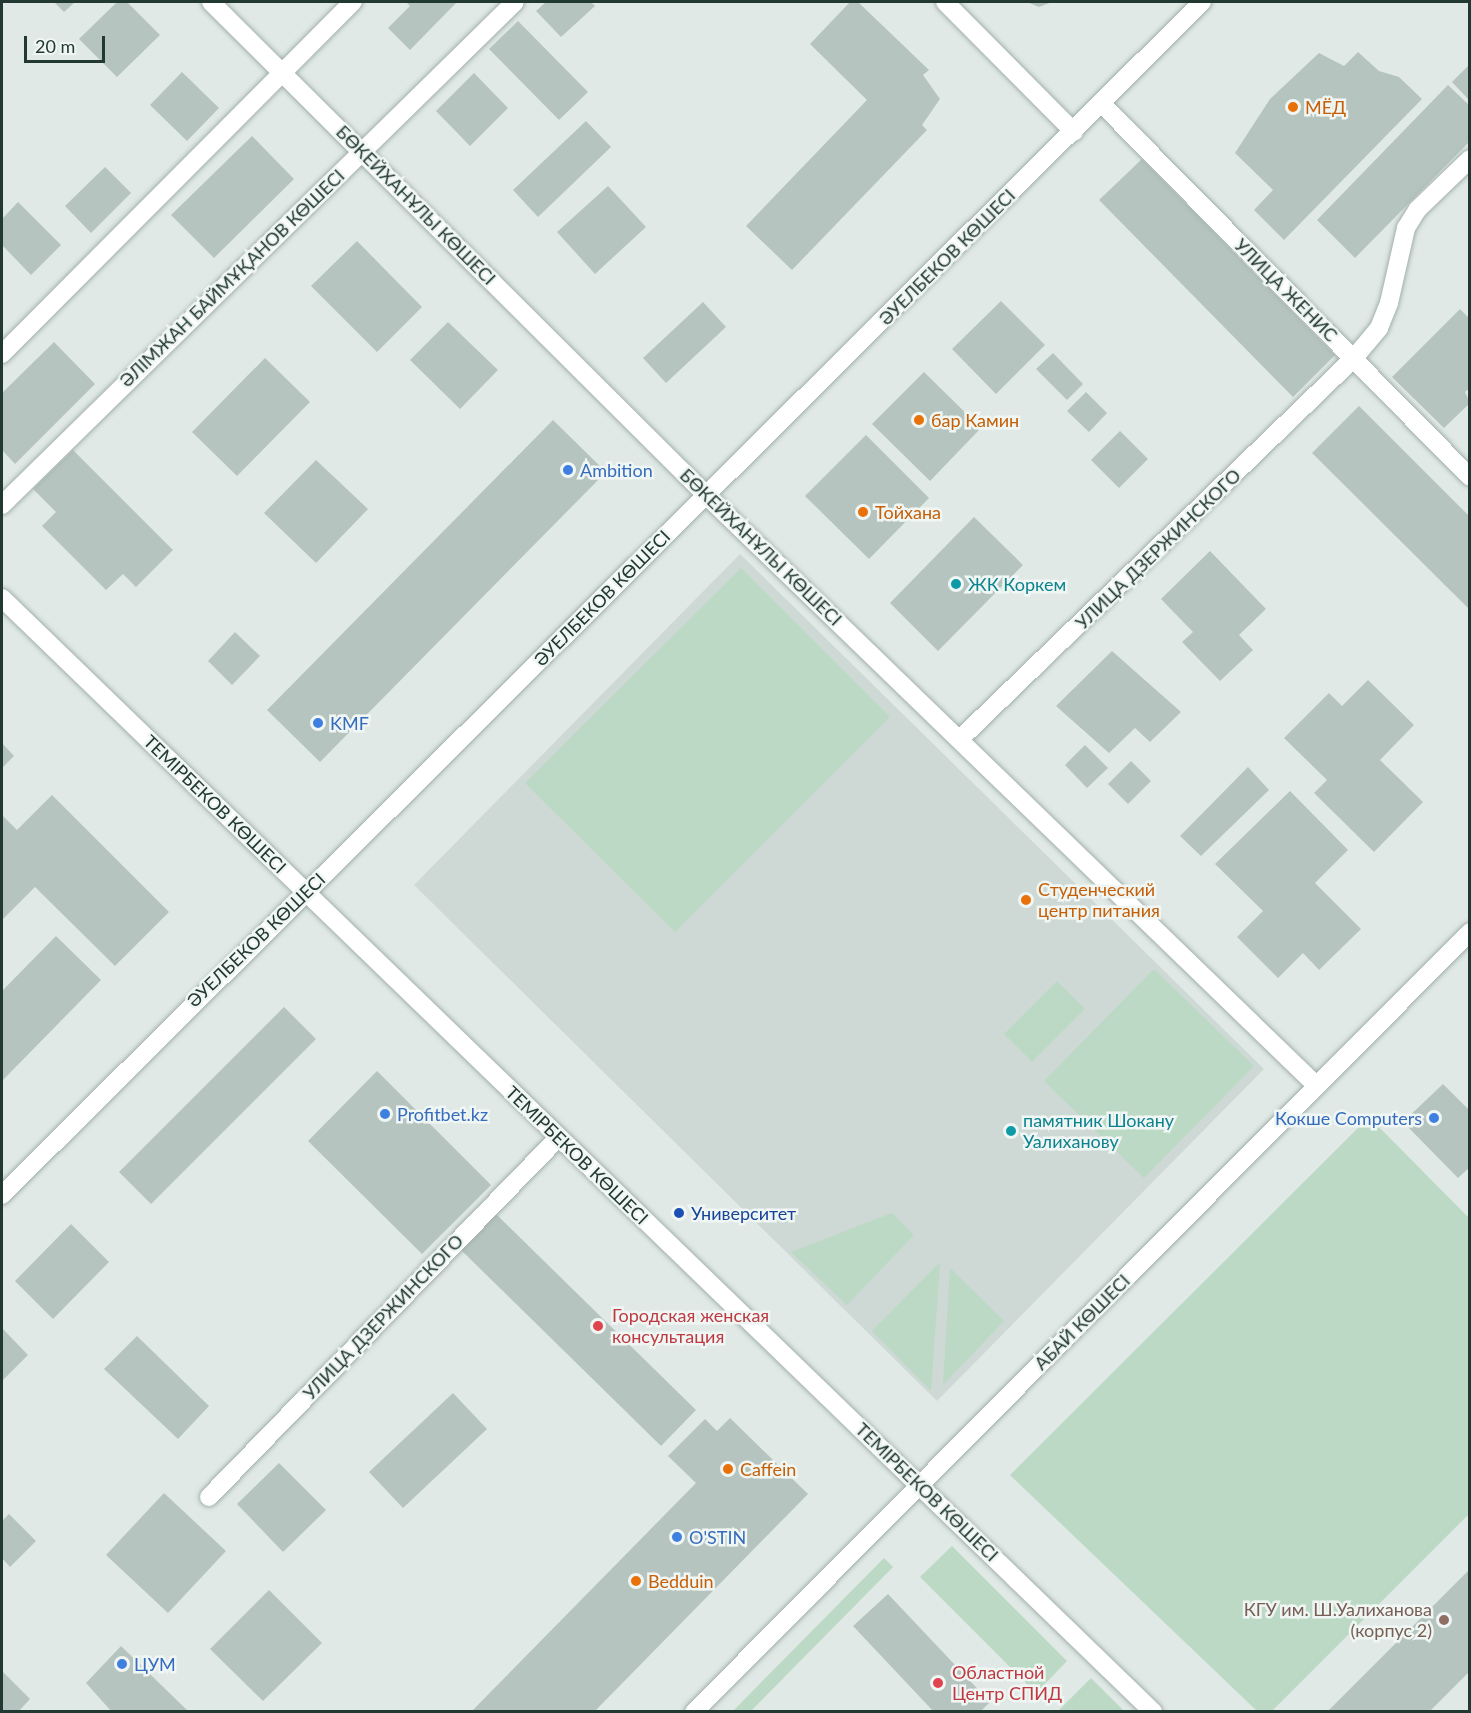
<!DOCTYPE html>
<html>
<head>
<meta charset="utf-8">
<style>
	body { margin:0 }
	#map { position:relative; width:1471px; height:1713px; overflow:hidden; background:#e0e9e5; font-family:Lato,sans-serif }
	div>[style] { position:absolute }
	.built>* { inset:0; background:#ced9d5 }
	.green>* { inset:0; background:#bbd9c4 }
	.building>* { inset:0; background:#b6c4bf }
	.roads { filter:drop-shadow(0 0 2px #a3b0ac) drop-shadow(0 0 2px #a3b0ac) }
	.minor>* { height:18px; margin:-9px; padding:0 9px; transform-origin:9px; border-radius:9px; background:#fff }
	.dots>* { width:16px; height:16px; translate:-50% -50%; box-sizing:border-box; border:3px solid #f0f6f3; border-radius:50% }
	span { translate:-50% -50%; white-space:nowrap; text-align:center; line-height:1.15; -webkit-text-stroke:5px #f0f6f3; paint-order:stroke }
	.food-label { font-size:18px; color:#c56008 }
	.left { translate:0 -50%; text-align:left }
	.street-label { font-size:18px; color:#223833 }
	.shop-label { font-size:18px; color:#366cbe }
	.right { translate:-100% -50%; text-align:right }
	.culture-label { font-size:18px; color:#0d838f }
	.transit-label { font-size:18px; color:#164399 }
	.health-label { font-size:18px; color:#be3a42 }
	.education-label { font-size:18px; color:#785e54 }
	.frame { position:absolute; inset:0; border:3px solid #223833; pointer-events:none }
	.scale { position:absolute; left:24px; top:36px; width:81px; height:27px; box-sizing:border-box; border:3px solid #223833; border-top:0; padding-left:8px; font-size:18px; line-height:21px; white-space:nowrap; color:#223833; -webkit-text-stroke:4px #f0f6f3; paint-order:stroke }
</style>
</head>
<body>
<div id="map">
	<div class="built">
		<div style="clip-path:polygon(740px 554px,1264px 1069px,937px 1401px,414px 885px)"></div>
	</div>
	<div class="green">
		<div style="clip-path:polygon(741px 568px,890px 717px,675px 932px,525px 783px)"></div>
		<div style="clip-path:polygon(1154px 969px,1254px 1066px,1144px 1178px,1044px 1081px)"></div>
		<div style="clip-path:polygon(1057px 981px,1085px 1009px,1032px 1062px,1004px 1034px)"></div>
		<div style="clip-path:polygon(1369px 1117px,1469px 1218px,1469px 1514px,1272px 1711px,1257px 1711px,1010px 1475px)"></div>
		<div style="clip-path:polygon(892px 1213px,914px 1235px,847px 1305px,791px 1252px)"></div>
		<div style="clip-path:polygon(940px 1262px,931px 1391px,872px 1331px)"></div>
		<div style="clip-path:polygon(950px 1268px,1004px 1321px,943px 1385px)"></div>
		<div style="clip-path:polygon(952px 1546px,1067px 1661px,1041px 1688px,1030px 1687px,920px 1577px)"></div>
		<div style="clip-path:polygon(884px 1558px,893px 1567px,751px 1711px,733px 1711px)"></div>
		<div style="clip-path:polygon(1091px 1678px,1124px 1711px,1058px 1711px)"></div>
	</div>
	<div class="building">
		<div style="clip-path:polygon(54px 2px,75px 2px,64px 12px)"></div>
		<div style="clip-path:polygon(117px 2px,127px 2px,160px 35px,117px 77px,79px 39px)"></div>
		<div style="clip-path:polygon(406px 2px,457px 2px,410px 50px,388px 28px,410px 6px)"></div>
		<div style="clip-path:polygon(546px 2px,591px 2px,595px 6px,561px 37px,536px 11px)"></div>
		<div style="clip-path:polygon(850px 2px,858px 2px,929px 70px,923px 75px,940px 99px,922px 125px,927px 130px,792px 270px,746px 226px,867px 100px,810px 44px)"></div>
		<div style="clip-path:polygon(1027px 2px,1052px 2px,1039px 7px)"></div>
		<div style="clip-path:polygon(518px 21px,588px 92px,559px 120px,489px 49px)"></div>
		<div style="clip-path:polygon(1358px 52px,1379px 71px,1399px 77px,1422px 99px,1284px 240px,1254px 210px,1273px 190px,1235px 153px,1270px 99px,1319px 53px,1344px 66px)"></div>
		<div style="clip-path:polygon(1470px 64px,1470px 101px,1452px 82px)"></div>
		<div style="clip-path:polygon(182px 72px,219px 108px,187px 141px,150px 105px)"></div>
		<div style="clip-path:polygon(474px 73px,508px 108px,470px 146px,436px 111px)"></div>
		<div style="clip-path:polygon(1448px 85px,1470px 106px,1470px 141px,1355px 258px,1317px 220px)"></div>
		<div style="clip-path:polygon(586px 121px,611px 147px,538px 217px,513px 190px)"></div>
		<div style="clip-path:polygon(252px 136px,294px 179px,214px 258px,171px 215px)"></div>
		<div style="clip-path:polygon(1142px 159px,1335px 355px,1293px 397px,1099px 200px)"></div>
		<div style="clip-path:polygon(105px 167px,131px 193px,91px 233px,65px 206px)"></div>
		<div style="clip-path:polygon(608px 186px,646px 227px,595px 274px,557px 232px)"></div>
		<div style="clip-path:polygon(18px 202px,61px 245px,31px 275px,2px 245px,2px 219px)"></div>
		<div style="clip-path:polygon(357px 241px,422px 307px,377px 352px,311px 286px)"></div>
		<div style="clip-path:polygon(1001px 301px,1045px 345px,996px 394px,952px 349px)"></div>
		<div style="clip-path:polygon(703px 302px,726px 327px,666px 383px,643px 358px)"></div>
		<div style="clip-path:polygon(1460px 309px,1470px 319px,1470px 388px,1465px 392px,1470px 403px,1444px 428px,1392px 377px)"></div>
		<div style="clip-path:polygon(448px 322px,498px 370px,460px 409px,410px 360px)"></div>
		<div style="clip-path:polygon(54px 342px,95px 384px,15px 464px,2px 450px,2px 393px)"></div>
		<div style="clip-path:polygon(1053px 353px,1083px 384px,1067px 400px,1036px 369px)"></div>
		<div style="clip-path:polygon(265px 358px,310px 402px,237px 476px,192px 432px)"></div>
		<div style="clip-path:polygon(924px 372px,981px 428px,930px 481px,872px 424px)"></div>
		<div style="clip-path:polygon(1086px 392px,1107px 413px,1089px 432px,1067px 411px)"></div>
		<div style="clip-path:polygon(1359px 406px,1470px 517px,1470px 610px,1312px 453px)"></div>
		<div style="clip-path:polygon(553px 420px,606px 472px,320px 762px,267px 710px)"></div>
		<div style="clip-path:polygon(1120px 431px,1148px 459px,1119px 488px,1091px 460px)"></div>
		<div style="clip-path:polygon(866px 435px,929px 498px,869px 559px,805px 496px)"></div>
		<div style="clip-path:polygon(73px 450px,173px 550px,136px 587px,123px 574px,106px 590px,42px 526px,56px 512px,33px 489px)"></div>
		<div style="clip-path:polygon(316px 460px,368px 509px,316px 563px,264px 513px)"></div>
		<div style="clip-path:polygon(974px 517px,1023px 565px,938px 651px,890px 603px)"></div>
		<div style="clip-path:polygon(1210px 551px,1266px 609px,1239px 635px,1253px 650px,1220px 681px,1182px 642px,1193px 632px,1161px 599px)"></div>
		<div style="clip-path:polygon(235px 632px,260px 656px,232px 685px,208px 661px)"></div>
		<div style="clip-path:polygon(1112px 651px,1181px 712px,1150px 742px,1135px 728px,1109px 753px,1056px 706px)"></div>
		<div style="clip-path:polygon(1368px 680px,1414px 725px,1380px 760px,1423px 802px,1374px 852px,1314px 793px,1327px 780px,1284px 738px,1329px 693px,1342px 706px)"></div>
		<div style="clip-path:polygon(2px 743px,14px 756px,2px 768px)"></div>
		<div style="clip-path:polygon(1085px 745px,1108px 768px,1087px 788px,1065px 765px)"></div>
		<div style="clip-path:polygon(1131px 761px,1151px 781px,1128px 804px,1108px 784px)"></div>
		<div style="clip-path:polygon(1248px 767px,1269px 790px,1201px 856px,1180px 836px)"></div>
		<div style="clip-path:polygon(1290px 791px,1348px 850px,1315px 883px,1361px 929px,1319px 970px,1303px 953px,1278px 978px,1237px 937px,1263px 911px,1215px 864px)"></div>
		<div style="clip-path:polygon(52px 795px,169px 912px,115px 966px,35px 887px,2px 920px,2px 815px,17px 830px)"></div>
		<div style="clip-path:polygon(56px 936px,101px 980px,2px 1081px,2px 991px)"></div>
		<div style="clip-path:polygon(284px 1007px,316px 1039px,151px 1204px,119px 1172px)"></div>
		<div style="clip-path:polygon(377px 1071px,491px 1185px,422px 1254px,308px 1141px)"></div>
		<div style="clip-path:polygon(1443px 1084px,1470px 1111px,1470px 1167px,1458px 1178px,1403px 1122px)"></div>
		<div style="clip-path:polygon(496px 1214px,696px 1410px,661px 1446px,461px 1250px)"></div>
		<div style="clip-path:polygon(71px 1224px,109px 1262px,53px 1319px,15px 1281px)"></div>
		<div style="clip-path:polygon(2px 1328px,28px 1355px,2px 1381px)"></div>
		<div style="clip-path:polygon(137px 1336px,209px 1406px,178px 1439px,104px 1369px)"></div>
		<div style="clip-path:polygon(453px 1393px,487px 1429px,403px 1508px,369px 1472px)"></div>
		<div style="clip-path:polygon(730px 1418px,808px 1494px,594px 1712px,471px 1712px,696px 1483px,668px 1456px,705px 1419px,717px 1431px)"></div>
		<div style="clip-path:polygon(279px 1463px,326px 1510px,283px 1552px,237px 1504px)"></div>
		<div style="clip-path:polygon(164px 1493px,226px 1551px,168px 1613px,106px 1555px)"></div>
		<div style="clip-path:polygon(9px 1514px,36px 1541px,10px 1567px,2px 1558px,2px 1521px)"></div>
		<div style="clip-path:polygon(1470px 1569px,1470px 1671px,1429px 1712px,1327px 1712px)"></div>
		<div style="clip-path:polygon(269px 1590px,322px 1643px,263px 1701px,210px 1649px)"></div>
		<div style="clip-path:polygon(888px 1594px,990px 1702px,980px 1712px,934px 1712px,853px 1626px)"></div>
		<div style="clip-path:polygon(121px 1646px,189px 1712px,112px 1712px,86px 1683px)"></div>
		<div style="clip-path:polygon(2px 1671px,30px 1699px,18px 1712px,2px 1712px)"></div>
	</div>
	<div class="roads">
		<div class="minor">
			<div style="left:211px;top:2px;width:699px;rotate:44.88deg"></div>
			<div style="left:706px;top:495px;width:850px;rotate:44.05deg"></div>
			<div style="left:945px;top:2px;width:183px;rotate:45.2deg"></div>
			<div style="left:1101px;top:103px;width:525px;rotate:45.39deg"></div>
			<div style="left:2px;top:354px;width:497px;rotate:-45.1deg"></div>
			<div style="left:2px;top:505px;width:718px;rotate:-44.44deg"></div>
			<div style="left:2px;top:598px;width:1602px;rotate:44.06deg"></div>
			<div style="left:960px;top:739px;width:548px;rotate:-44.04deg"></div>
			<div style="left:1354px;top:358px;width:39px;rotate:-50deg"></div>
			<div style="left:1379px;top:328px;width:27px;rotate:-68deg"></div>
			<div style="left:1389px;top:303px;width:77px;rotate:-77.2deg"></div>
			<div style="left:1406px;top:228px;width:22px;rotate:-58deg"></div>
			<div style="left:1418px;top:209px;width:72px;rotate:-43.9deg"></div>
			<div style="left:2px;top:1195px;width:1692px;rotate:-44.83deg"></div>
			<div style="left:209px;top:1497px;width:502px;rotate:-45.81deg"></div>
			<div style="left:694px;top:1712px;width:1100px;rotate:-45.15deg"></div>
		</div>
	</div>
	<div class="dots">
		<div style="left:1293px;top:107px;background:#e8710a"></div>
		<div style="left:919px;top:420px;background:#e8710a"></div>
		<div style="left:568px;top:470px;background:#3f7fe0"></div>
		<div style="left:863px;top:512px;background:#e8710a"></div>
		<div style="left:956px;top:584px;background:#0f9aa8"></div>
		<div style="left:318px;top:723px;background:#3f7fe0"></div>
		<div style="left:1026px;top:900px;background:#e8710a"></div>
		<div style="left:385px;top:1114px;background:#3f7fe0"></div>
		<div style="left:1434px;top:1118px;background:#3f7fe0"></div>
		<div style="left:1011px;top:1131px;background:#0f9aa8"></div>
		<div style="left:679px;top:1213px;background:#1a4fb4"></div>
		<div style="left:598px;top:1326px;background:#e0444e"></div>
		<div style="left:728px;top:1469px;background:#e8710a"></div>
		<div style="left:677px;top:1537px;background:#3f7fe0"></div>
		<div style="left:636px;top:1581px;background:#e8710a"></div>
		<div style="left:1444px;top:1620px;background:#8d6e63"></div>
		<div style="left:122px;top:1664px;background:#3f7fe0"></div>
		<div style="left:938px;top:1683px;background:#e0444e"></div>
	</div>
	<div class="food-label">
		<span class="left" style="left:1305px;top:107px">МЁД</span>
		<span class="left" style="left:931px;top:420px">бар Камин</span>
		<span class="left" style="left:875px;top:512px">Тойхана</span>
		<span class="left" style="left:1038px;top:900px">Студенческий<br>центр питания</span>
		<span class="left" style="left:740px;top:1469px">Caffein</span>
		<span class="left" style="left:648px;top:1581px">Bedduin</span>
	</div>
	<div class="street-label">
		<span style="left:416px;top:205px;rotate:45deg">БӨКЕЙХАНҰЛЫ КӨШЕСІ</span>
		<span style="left:947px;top:257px;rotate:-45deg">ӘУЕЛБЕКОВ КӨШЕСІ</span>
		<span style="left:232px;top:278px;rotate:-44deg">ӘЛІМЖАН БАЙМҰҚАНОВ КӨШЕСІ</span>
		<span style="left:1286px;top:290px;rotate:45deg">УЛИЦА ЖЕНИС</span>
		<span style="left:761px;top:547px;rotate:44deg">БӨКЕЙХАНҰЛЫ КӨШЕСІ</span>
		<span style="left:1158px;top:549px;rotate:-44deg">УЛИЦА ДЗЕРЖИНСКОГО</span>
		<span style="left:602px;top:598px;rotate:-45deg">ӘУЕЛБЕКОВ КӨШЕСІ</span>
		<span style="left:215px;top:804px;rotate:44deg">ТЕМІРБЕКОВ КӨШЕСІ</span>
		<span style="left:256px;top:940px;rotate:-44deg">ӘУЕЛБЕКОВ КӨШЕСІ</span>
		<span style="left:577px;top:1155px;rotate:44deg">ТЕМІРБЕКОВ КӨШЕСІ</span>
		<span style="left:383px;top:1317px;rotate:-46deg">УЛИЦА ДЗЕРЖИНСКОГО</span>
		<span style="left:1082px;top:1322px;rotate:-45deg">АБАЙ КӨШЕСІ</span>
		<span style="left:927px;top:1492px;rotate:44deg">ТЕМІРБЕКОВ КӨШЕСІ</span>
	</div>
	<div class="shop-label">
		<span class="left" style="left:580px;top:470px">Ambition</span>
		<span class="left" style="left:330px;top:723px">KMF</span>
		<span class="left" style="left:397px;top:1114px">Profitbet.kz</span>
		<span class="right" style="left:1422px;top:1118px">Кокше Computers</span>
		<span class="left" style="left:689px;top:1537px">O'STIN</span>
		<span class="left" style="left:134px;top:1664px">ЦУМ</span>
	</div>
	<div class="culture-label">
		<span class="left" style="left:968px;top:584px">ЖК Коркем</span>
		<span class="left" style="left:1023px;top:1131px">памятник Шокану<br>Уалиханову</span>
	</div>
	<div class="transit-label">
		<span class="left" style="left:691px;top:1213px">Университет</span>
	</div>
	<div class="health-label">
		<span class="left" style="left:612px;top:1326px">Городская женская<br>консультация</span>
		<span class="left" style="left:952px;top:1683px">Областной<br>Центр СПИД</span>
	</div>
	<div class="education-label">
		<span class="right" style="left:1432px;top:1620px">КГУ им. Ш.Уалиханова<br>(корпус 2)</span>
	</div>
	<div class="frame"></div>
	<div class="scale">20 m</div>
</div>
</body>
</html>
